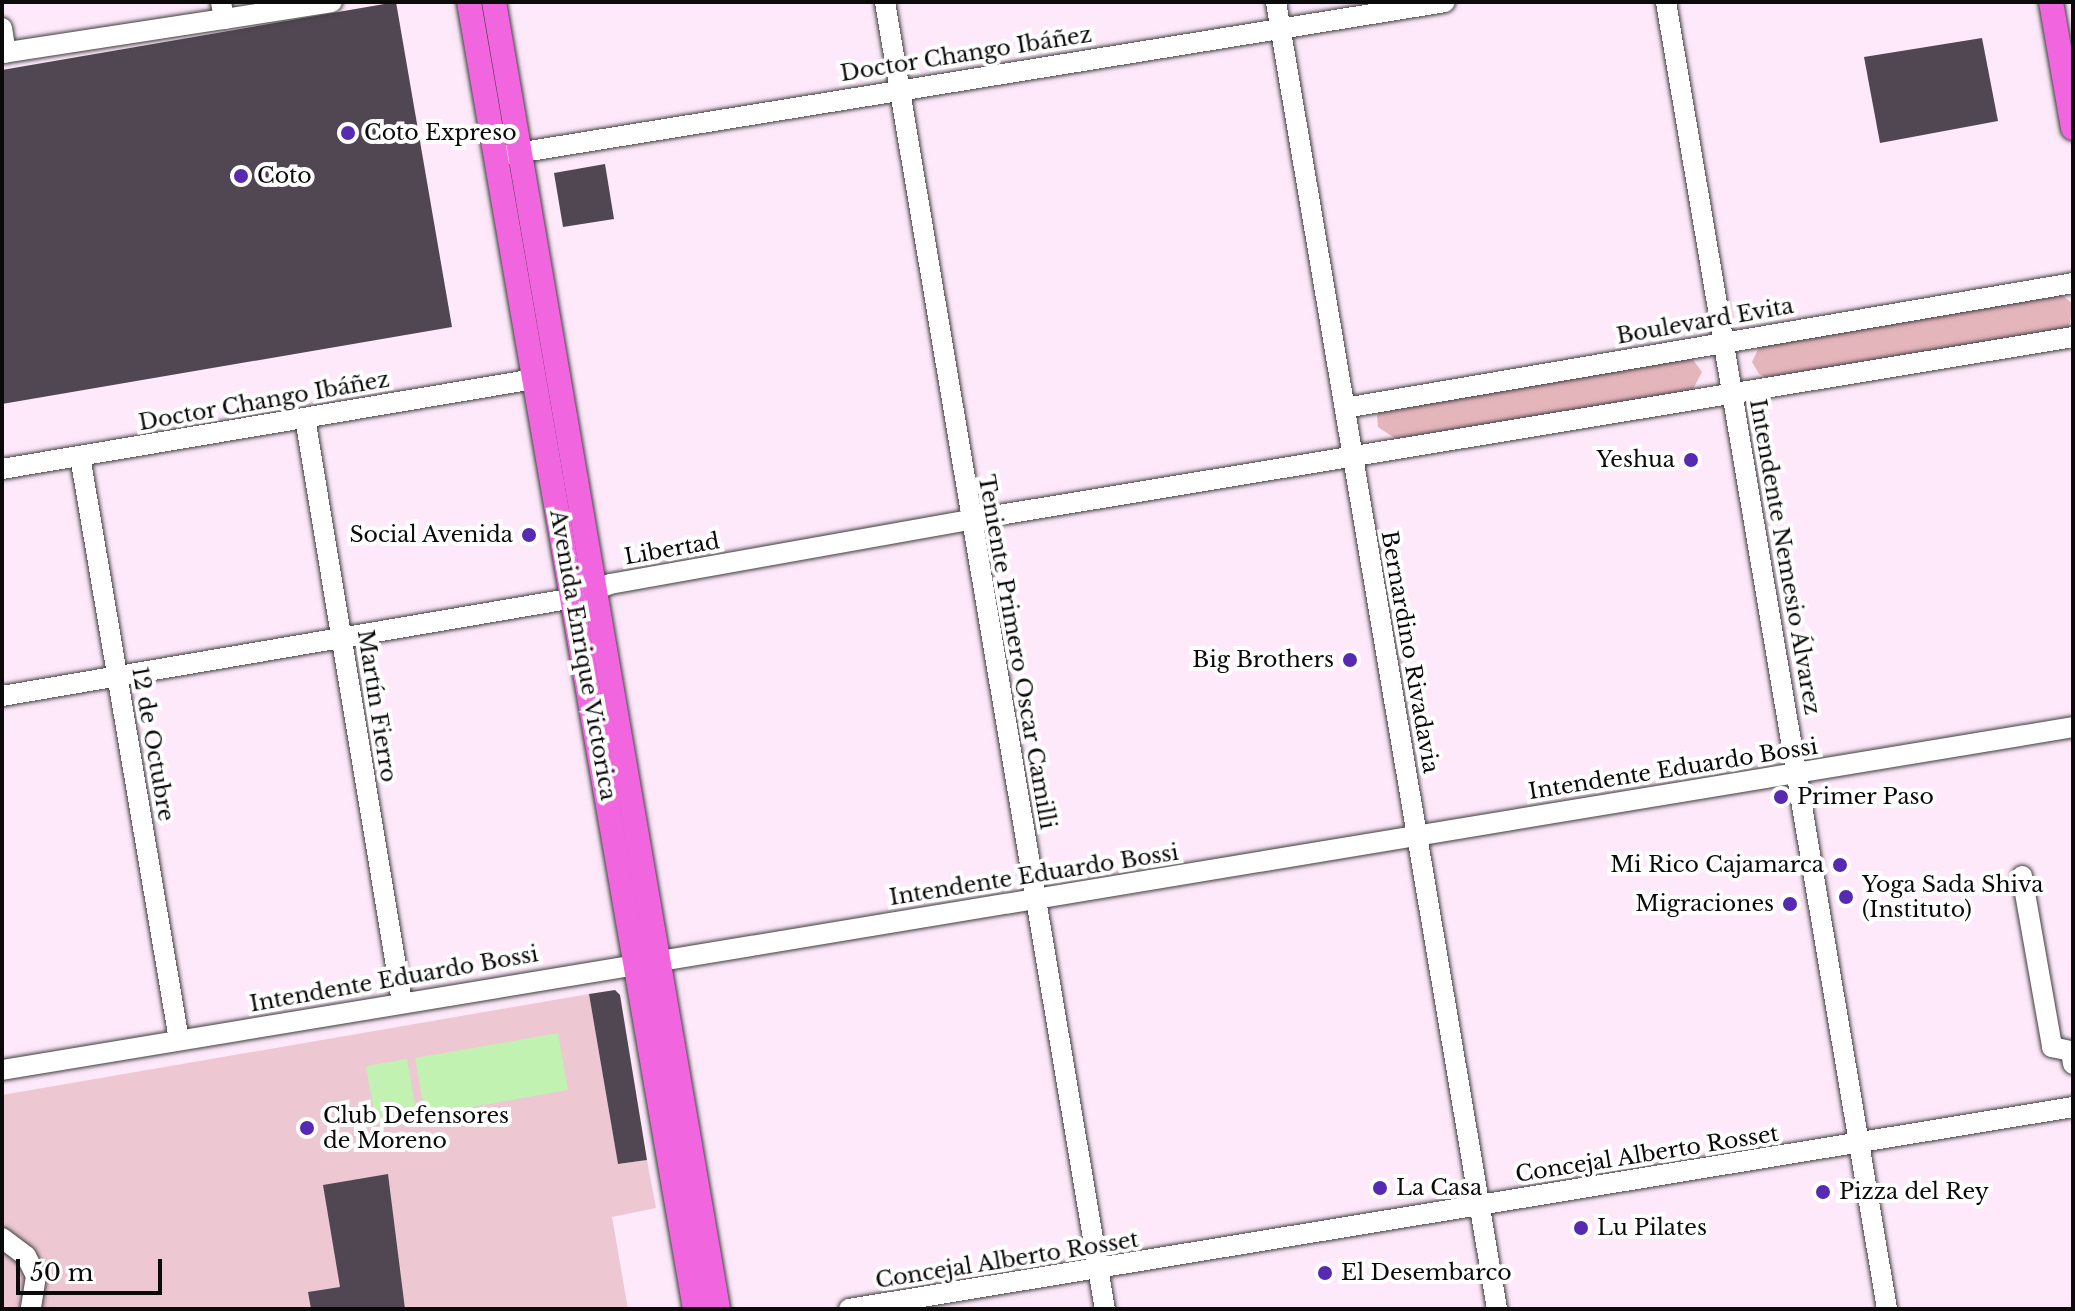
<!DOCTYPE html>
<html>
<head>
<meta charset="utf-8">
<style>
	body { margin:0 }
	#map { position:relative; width:2075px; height:1311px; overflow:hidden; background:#fee9fa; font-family:"Libre Baskerville",serif }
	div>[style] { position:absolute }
	.green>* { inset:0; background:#e5b5bc }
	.pitch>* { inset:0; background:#edc7d2 }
	.water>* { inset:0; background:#c1f2b1 }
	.building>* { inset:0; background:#504752 }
	.roads { filter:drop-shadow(0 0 2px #3d3d3d) drop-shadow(0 0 2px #3d3d3d) }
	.minor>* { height:20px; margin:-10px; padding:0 10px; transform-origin:10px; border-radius:10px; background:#fff }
	.major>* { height:24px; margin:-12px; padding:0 12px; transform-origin:12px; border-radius:12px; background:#f165df }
	.dots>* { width:22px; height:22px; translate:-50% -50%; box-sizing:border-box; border:4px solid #fff; border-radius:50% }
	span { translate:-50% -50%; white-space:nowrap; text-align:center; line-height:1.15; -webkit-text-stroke:8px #fff; paint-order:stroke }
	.street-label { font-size:22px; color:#0a0a0a }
	.poi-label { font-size:22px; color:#0a0a0a }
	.left { translate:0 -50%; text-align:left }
	.right { translate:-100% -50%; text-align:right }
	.frame { position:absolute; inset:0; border:4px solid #0a0a0a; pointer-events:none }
	.scale { position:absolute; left:16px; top:1259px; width:146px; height:36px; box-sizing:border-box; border:4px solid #0a0a0a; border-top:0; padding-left:10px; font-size:24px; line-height:28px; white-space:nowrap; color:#0a0a0a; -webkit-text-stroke:6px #fff; paint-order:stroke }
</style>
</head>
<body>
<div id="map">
	<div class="green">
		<div style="clip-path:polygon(2062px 295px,2073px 304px,2069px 329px,1770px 379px,1759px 374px,1752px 362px,1760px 345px)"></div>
		<div style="clip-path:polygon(1691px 357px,1702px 372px,1692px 391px,1396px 439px,1378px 427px,1377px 415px,1383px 409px)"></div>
	</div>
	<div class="pitch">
		<div style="clip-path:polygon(589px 994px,618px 1164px,647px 1160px,656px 1208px,612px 1217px,628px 1309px,2px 1309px,2px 1095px)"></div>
	</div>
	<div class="water">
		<div style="clip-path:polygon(558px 1033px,568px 1090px,425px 1115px,415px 1058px)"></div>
		<div style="clip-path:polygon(407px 1059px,417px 1117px,376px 1124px,366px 1066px)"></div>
	</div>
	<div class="building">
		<div style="clip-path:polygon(396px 2px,452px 327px,2px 404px,2px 70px)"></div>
		<div style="clip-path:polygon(1982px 38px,1998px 121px,1880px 143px,1864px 57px)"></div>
		<div style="clip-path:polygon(605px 164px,614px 219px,563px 227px,554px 173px)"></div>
		<div style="clip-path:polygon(615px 990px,620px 995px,647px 1160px,618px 1164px,589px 994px)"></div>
		<div style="clip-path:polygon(388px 1174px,405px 1309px,311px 1309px,308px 1292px,340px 1287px,323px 1185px)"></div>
	</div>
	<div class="roads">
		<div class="minor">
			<div style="left:885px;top:2px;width:1325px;rotate:80.45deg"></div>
			<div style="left:1276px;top:2px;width:1326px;rotate:80.4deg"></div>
			<div style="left:1666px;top:2px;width:1326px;rotate:80.4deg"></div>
			<div style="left:224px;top:19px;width:109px;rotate:-8.9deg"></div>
			<div style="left:2px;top:28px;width:25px;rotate:81deg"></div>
			<div style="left:2px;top:53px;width:225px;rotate:-8.7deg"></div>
			<div style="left:224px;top:19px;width:17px;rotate:-100deg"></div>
			<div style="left:505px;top:155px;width:952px;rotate:-9.24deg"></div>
			<div style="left:1345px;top:408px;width:739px;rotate:-9.74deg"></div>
			<div style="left:305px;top:418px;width:592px;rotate:80.57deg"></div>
			<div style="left:80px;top:456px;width:592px;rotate:80.38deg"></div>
			<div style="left:2px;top:469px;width:540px;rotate:-9.6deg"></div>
			<div style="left:2px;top:696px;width:580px;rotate:-9.72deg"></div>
			<div style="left:574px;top:598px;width:39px;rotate:-21deg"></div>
			<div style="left:610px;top:584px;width:365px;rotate:-10.1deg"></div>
			<div style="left:969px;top:520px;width:1119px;rotate:-9.41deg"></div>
			<div style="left:2022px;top:876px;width:174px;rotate:80deg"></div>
			<div style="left:2052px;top:1047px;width:19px;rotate:12deg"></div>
			<div style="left:2071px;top:1051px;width:13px;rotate:81deg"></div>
			<div style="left:2px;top:1070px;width:2099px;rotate:-9.4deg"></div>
			<div style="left:2px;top:1238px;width:30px;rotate:37deg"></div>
			<div style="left:26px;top:1256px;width:22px;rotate:63deg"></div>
			<div style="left:36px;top:1276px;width:33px;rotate:99deg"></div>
			<div style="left:849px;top:1309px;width:1241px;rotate:-9.37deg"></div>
		</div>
		<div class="major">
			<div style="left:469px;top:2px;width:1326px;rotate:80.19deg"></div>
			<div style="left:494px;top:2px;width:1326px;rotate:80.27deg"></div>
			<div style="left:2051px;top:2px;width:128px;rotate:80.1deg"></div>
		</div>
	</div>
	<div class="dots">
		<div style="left:348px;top:133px;background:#562bb2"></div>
		<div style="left:241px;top:176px;background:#562bb2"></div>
		<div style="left:1691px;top:460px;background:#562bb2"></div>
		<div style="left:529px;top:535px;background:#562bb2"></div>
		<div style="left:1350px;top:660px;background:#562bb2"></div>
		<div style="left:1781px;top:797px;background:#562bb2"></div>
		<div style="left:1840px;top:865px;background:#562bb2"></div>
		<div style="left:1846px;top:897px;background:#562bb2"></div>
		<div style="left:1790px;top:904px;background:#562bb2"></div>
		<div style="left:307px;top:1128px;background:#562bb2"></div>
		<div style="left:1380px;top:1188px;background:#562bb2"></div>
		<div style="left:1823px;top:1192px;background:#562bb2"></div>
		<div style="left:1581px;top:1228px;background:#562bb2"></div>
		<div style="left:1325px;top:1273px;background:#562bb2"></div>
	</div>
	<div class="street-label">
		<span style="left:966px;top:54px;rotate:-9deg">Doctor Chango Ibáñez</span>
		<span style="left:1705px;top:321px;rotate:-10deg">Boulevard Evita</span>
		<span style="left:264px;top:401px;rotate:-10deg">Doctor Chango Ibáñez</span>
		<span style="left:672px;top:549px;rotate:-10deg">Libertad</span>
		<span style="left:1785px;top:557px;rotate:80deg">Intendente Nemesio Álvarez</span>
		<span style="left:1017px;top:652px;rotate:80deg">Teniente Primero Oscar Camilli</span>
		<span style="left:1410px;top:652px;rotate:80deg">Bernardino Rivadavia</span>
		<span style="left:583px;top:655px;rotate:80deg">Avenida Enrique Victorica</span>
		<span style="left:377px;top:706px;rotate:81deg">Martín Fierro</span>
		<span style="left:153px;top:744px;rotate:80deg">12 de Octubre</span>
		<span style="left:1673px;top:769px;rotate:-9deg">Intendente Eduardo Bossi</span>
		<span style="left:1034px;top:875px;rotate:-9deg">Intendente Eduardo Bossi</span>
		<span style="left:394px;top:979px;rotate:-10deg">Intendente Eduardo Bossi</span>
		<span style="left:1647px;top:1154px;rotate:-9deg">Concejal Alberto Rosset</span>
		<span style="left:1007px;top:1260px;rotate:-9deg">Concejal Alberto Rosset</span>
	</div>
	<div class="poi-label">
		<span class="left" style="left:364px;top:133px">Coto Expreso</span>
		<span class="left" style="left:257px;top:176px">Coto</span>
		<span class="right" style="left:1675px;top:460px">Yeshua</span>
		<span class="right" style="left:513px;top:535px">Social Avenida</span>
		<span class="right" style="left:1334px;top:660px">Big Brothers</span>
		<span class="left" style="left:1797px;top:797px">Primer Paso</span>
		<span class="right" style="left:1824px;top:865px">Mi Rico Cajamarca</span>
		<span class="left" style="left:1862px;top:897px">Yoga Sada Shiva<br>(Instituto)</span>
		<span class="right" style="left:1774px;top:904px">Migraciones</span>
		<span class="left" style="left:323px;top:1128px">Club Defensores<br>de Moreno</span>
		<span class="left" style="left:1396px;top:1188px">La Casa</span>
		<span class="left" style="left:1839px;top:1192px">Pizza del Rey</span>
		<span class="left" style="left:1597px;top:1228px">Lu Pilates</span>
		<span class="left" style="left:1341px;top:1273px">El Desembarco</span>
	</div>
	<div class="frame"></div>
	<div class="scale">50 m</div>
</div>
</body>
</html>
